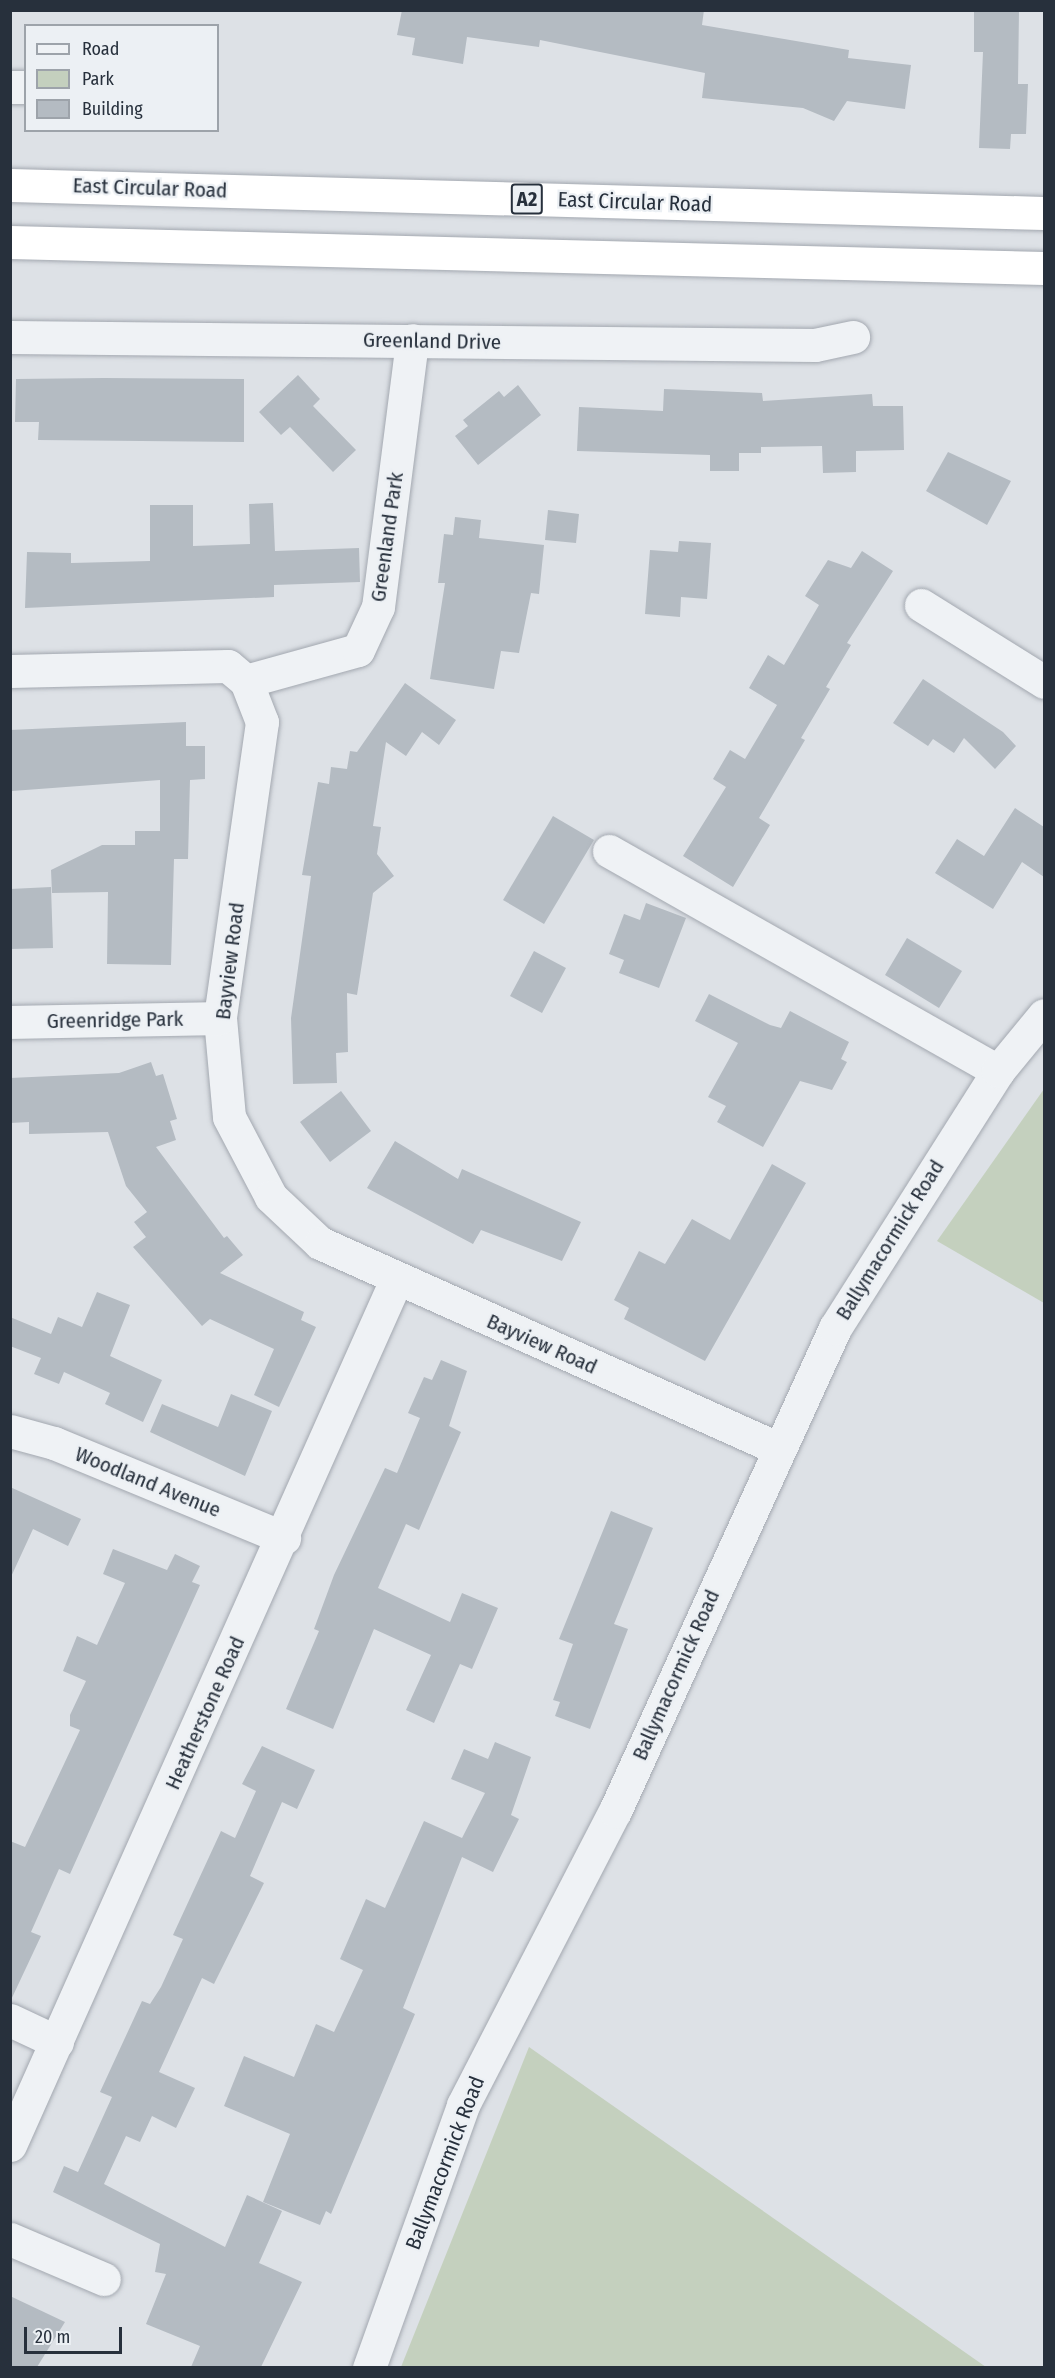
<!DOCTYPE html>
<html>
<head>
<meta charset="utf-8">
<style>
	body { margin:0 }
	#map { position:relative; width:1055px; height:2378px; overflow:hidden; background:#dde1e6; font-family:"Fira Sans Condensed",sans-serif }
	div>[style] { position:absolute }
	.green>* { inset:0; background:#c4d0be }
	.building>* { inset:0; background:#b4bbc2 }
	.roads { filter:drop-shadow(0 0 2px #a3a8b0) drop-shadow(0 0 2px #a3a8b0) }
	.minor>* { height:33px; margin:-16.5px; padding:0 16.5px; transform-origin:16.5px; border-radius:16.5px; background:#eff2f5 }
	.highway>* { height:33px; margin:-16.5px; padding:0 16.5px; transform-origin:16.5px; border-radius:16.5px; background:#fff }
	span { translate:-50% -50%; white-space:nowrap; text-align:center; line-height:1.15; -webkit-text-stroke:4.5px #ecf0f4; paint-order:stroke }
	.shield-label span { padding:2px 4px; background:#ecf0f4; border:2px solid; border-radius:4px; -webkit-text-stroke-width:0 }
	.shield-label { font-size:20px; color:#27303c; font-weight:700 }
	.street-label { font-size:21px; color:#27303c }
	.frame { position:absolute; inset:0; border:12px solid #27303c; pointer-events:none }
	.legend { position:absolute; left:24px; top:24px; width:195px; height:108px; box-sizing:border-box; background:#ecf0f4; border:2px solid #9da3aa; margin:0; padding:8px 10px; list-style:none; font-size:18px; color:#27303c }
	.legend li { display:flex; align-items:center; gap:12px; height:30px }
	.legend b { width:30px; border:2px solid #9da3aa }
	.scale { position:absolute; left:24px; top:2327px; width:98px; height:27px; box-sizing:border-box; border:3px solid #27303c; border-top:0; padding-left:8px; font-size:18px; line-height:21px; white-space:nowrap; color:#27303c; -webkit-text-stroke:4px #ecf0f4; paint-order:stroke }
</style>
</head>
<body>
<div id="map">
	<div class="green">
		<div style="clip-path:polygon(1044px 1089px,1044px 1303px,937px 1241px)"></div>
		<div style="clip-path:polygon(529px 2047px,986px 2367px,401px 2367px)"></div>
	</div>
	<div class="building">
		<div style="clip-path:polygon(402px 10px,704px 10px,702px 25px,849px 50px,848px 58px,911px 65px,905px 109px,847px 101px,834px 121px,803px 108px,702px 98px,705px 73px,540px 40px,539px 47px,467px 37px,463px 64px,412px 55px,415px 38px,397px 35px)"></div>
		<div style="clip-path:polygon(974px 10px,1019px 10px,1018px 84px,1028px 84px,1026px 134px,1011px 134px,1010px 149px,979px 148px,983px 52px,974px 52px)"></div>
		<div style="clip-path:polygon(298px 375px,320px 399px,313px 406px,356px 450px,333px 472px,290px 427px,281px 435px,259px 412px)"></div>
		<div style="clip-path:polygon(104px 378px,244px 379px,244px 442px,38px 440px,39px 422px,15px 422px,16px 379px)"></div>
		<div style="clip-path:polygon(518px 385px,541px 415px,478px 465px,455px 436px,468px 426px,463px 420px,499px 391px,504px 397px)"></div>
		<div style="clip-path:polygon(664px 389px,762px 393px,763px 401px,872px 394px,873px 406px,903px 406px,904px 450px,856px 451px,856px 472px,823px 473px,822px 446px,761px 447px,761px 453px,739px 453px,739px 471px,710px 471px,710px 455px,577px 451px,579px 407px,663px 411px)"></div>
		<div style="clip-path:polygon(948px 452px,1011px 481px,987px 525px,926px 491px)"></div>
		<div style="clip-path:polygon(273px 503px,275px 551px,359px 548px,360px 582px,274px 585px,274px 597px,25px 608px,27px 552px,71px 553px,71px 563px,150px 561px,150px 505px,193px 505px,193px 546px,250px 544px,249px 504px)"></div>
		<div style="clip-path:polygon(548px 510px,579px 514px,576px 543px,545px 540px)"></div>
		<div style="clip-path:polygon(455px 517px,481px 520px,479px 538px,544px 545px,539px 594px,531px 593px,519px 653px,501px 651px,494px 689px,430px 679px,445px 583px,438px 583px,444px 534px,453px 535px)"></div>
		<div style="clip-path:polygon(679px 541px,711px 543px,707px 599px,681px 597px,680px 617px,645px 614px,650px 550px,678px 552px)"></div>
		<div style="clip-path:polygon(862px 551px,893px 571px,847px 643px,851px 645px,826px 687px,830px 689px,801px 738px,805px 740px,759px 818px,770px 825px,733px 887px,683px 856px,726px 787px,713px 779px,730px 750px,745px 759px,777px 705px,749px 688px,768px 655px,784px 665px,819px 605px,805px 596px,828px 560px,851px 568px)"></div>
		<div style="clip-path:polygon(923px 679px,1003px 732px,1016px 746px,995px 769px,964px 738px,954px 753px,933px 739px,928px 746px,893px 723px)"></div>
		<div style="clip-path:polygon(405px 683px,456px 720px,439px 745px,422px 732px,406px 756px,386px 742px,373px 826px,381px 827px,377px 854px,394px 876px,373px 893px,357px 995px,347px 993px,348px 1052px,336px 1053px,337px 1083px,293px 1084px,291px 1018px,311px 876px,302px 875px,318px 782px,329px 784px,331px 767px,347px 769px,350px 751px,357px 752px)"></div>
		<div style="clip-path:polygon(186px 722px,186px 746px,205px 746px,205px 779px,190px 780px,188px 859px,174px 859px,171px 965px,107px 964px,108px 892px,52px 893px,51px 870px,102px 845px,135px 845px,135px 831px,160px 831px,160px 780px,12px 791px,10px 730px)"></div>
		<div style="clip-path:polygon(1015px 808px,1044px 827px,1044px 877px,1022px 862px,993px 909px,935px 873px,957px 839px,984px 856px)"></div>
		<div style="clip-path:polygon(553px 816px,594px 840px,544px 924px,503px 900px)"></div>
		<div style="clip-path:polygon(51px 887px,53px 948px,10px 949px,10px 889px)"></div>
		<div style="clip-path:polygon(646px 903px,686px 918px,659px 988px,619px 973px,624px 960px,609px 954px,624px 914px,640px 920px)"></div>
		<div style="clip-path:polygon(907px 938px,962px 971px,939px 1008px,885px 975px)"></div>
		<div style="clip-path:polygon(534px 951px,566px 968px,542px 1013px,510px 996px)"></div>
		<div style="clip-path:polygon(709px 994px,770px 1025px,781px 1028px,790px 1011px,849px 1042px,841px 1059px,847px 1062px,832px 1090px,800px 1081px,763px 1147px,717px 1122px,726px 1106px,708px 1097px,738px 1043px,695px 1021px)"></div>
		<div style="clip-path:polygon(151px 1062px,156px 1076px,163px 1074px,177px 1119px,170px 1121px,176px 1140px,156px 1147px,224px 1238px,227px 1236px,243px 1255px,220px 1273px,304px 1312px,301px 1320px,316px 1327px,279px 1407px,254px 1395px,274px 1349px,210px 1319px,202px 1326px,133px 1247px,146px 1237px,134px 1222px,147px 1212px,126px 1186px,108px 1132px,29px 1134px,29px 1122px,10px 1123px,10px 1078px,119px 1073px)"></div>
		<div style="clip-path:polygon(341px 1091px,371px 1131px,330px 1162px,300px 1122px)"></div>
		<div style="clip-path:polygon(395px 1141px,458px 1179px,462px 1169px,581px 1222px,562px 1261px,481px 1230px,473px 1244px,367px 1188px)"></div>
		<div style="clip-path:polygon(772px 1164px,806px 1183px,705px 1361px,624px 1319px,629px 1308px,614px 1300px,639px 1251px,665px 1264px,692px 1219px,730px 1240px)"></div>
		<div style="clip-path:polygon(97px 1292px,130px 1305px,110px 1356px,162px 1380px,143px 1422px,105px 1404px,110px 1393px,64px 1372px,59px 1384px,34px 1374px,41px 1358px,10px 1346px,10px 1317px,51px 1334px,58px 1317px,82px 1327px)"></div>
		<div style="clip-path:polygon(441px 1360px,467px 1371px,449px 1426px,461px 1432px,419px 1530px,406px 1524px,378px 1588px,450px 1622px,462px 1593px,498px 1608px,472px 1669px,460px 1664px,434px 1723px,406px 1710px,431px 1655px,374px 1629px,333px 1729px,286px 1709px,319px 1631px,314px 1629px,334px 1575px,385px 1468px,397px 1473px,420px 1418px,408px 1413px,424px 1377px,432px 1380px)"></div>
		<div style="clip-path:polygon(231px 1394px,272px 1411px,245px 1476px,150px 1432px,162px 1404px,218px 1427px)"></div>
		<div style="clip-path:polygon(10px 1487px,81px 1519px,68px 1546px,33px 1529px,10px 1579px)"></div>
		<div style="clip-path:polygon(611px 1511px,653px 1528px,614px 1624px,628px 1629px,590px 1729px,555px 1716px,560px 1702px,553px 1700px,573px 1644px,559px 1639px)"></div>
		<div style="clip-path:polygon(113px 1549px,167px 1570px,175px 1554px,200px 1566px,192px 1582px,200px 1585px,70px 1874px,59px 1869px,31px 1932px,41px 1936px,10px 2002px,10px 1841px,25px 1847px,80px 1730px,70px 1726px,70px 1715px,86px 1681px,63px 1671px,77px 1636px,97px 1645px,125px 1583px,103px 1574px)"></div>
		<div style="clip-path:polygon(495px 1742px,531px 1757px,511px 1815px,519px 1819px,493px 1872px,462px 1857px,403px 2008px,415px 2014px,331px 2214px,326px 2211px,320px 2225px,263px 2202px,290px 2134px,224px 2106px,244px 2056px,294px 2077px,316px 2024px,334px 2032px,363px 1970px,340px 1959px,366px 1899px,385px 1908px,424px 1821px,462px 1838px,485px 1793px,451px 1779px,464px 1749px,488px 1759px)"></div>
		<div style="clip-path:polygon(262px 1746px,315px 1770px,297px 1809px,282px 1802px,250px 1876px,264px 1883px,214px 1984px,202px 1978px,159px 2072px,195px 2088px,176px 2128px,152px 2116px,140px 2142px,126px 2136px,104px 2184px,225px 2247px,247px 2195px,282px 2211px,259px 2263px,302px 2282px,261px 2367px,191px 2367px,200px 2346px,146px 2324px,166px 2274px,155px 2272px,160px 2244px,53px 2192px,64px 2166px,78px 2172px,112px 2097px,100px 2092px,142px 2001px,150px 2004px,161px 1987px,183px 1939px,173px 1935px,221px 1831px,235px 1838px,256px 1791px,242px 1784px)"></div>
		<div style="clip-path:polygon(10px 2296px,65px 2322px,37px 2367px,10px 2367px)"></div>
	</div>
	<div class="roads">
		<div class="minor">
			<div style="left:10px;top:87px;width:16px"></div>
			<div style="left:10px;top:337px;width:805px;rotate:0.57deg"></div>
			<div style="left:815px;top:345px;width:39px;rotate:-12deg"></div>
			<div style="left:921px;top:605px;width:145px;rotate:32deg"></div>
			<div style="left:10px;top:671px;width:218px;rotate:-1.3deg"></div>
			<div style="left:228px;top:666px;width:23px;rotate:40deg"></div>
			<div style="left:246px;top:681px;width:44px;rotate:68.7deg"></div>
			<div style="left:262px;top:722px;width:299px;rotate:98.1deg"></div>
			<div style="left:220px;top:1018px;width:99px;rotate:84.8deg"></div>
			<div style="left:229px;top:1117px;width:90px;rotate:62.3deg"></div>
			<div style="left:271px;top:1197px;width:67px;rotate:43.2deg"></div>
			<div style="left:320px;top:1243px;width:501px;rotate:24.16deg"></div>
			<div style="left:246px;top:681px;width:116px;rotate:-15.5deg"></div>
			<div style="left:358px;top:650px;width:47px;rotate:-65.1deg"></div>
			<div style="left:378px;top:607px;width:269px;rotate:-82.7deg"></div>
			<div style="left:609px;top:851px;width:447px;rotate:29.5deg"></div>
			<div style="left:10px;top:1022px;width:210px;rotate:-1.1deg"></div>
			<div style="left:10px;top:1431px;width:46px;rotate:15.3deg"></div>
			<div style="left:54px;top:1443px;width:249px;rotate:22.4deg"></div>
			<div style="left:10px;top:2020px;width:52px;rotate:25.1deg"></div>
			<div style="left:10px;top:2145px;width:947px;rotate:-65.95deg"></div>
			<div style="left:10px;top:2239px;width:102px;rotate:23.1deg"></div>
			<div style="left:369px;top:2368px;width:279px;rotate:-70.3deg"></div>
			<div style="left:463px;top:2105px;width:331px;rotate:-62.7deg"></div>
			<div style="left:615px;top:1811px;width:531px;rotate:-65.51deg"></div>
			<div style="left:835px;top:1328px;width:304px;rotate:-57.6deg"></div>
			<div style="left:998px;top:1071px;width:72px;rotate:-50.6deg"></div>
		</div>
		<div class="highway">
			<div style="left:10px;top:185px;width:1034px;rotate:1.55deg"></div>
			<div style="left:10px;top:242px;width:1034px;rotate:1.44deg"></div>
		</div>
	</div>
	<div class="shield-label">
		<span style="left:527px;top:199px">A2</span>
	</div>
	<div class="street-label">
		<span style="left:150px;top:188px;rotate:2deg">East Circular Road</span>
		<span style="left:635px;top:202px;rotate:2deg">East Circular Road</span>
		<span style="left:432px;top:341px;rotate:1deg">Greenland Drive</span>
		<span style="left:387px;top:537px;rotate:-82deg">Greenland Park</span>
		<span style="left:230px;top:961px;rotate:-83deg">Bayview Road</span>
		<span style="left:115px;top:1020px;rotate:-1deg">Greenridge Park</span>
		<span style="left:890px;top:1240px;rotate:-58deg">Ballymacormick Road</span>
		<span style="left:542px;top:1344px;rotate:24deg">Bayview Road</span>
		<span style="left:148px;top:1482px;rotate:22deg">Woodland Avenue</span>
		<span style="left:676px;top:1675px;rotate:-66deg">Ballymacormick Road</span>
		<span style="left:205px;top:1713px;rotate:-66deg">Heatherstone Road</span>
		<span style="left:445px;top:2163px;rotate:-69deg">Ballymacormick Road</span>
	</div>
	<div class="frame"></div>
	<ul class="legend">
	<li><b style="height:8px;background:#eff2f5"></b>Road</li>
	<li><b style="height:16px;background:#c4d0be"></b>Park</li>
	<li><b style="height:16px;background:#b4bbc2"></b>Building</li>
	</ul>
	<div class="scale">20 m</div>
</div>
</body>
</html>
